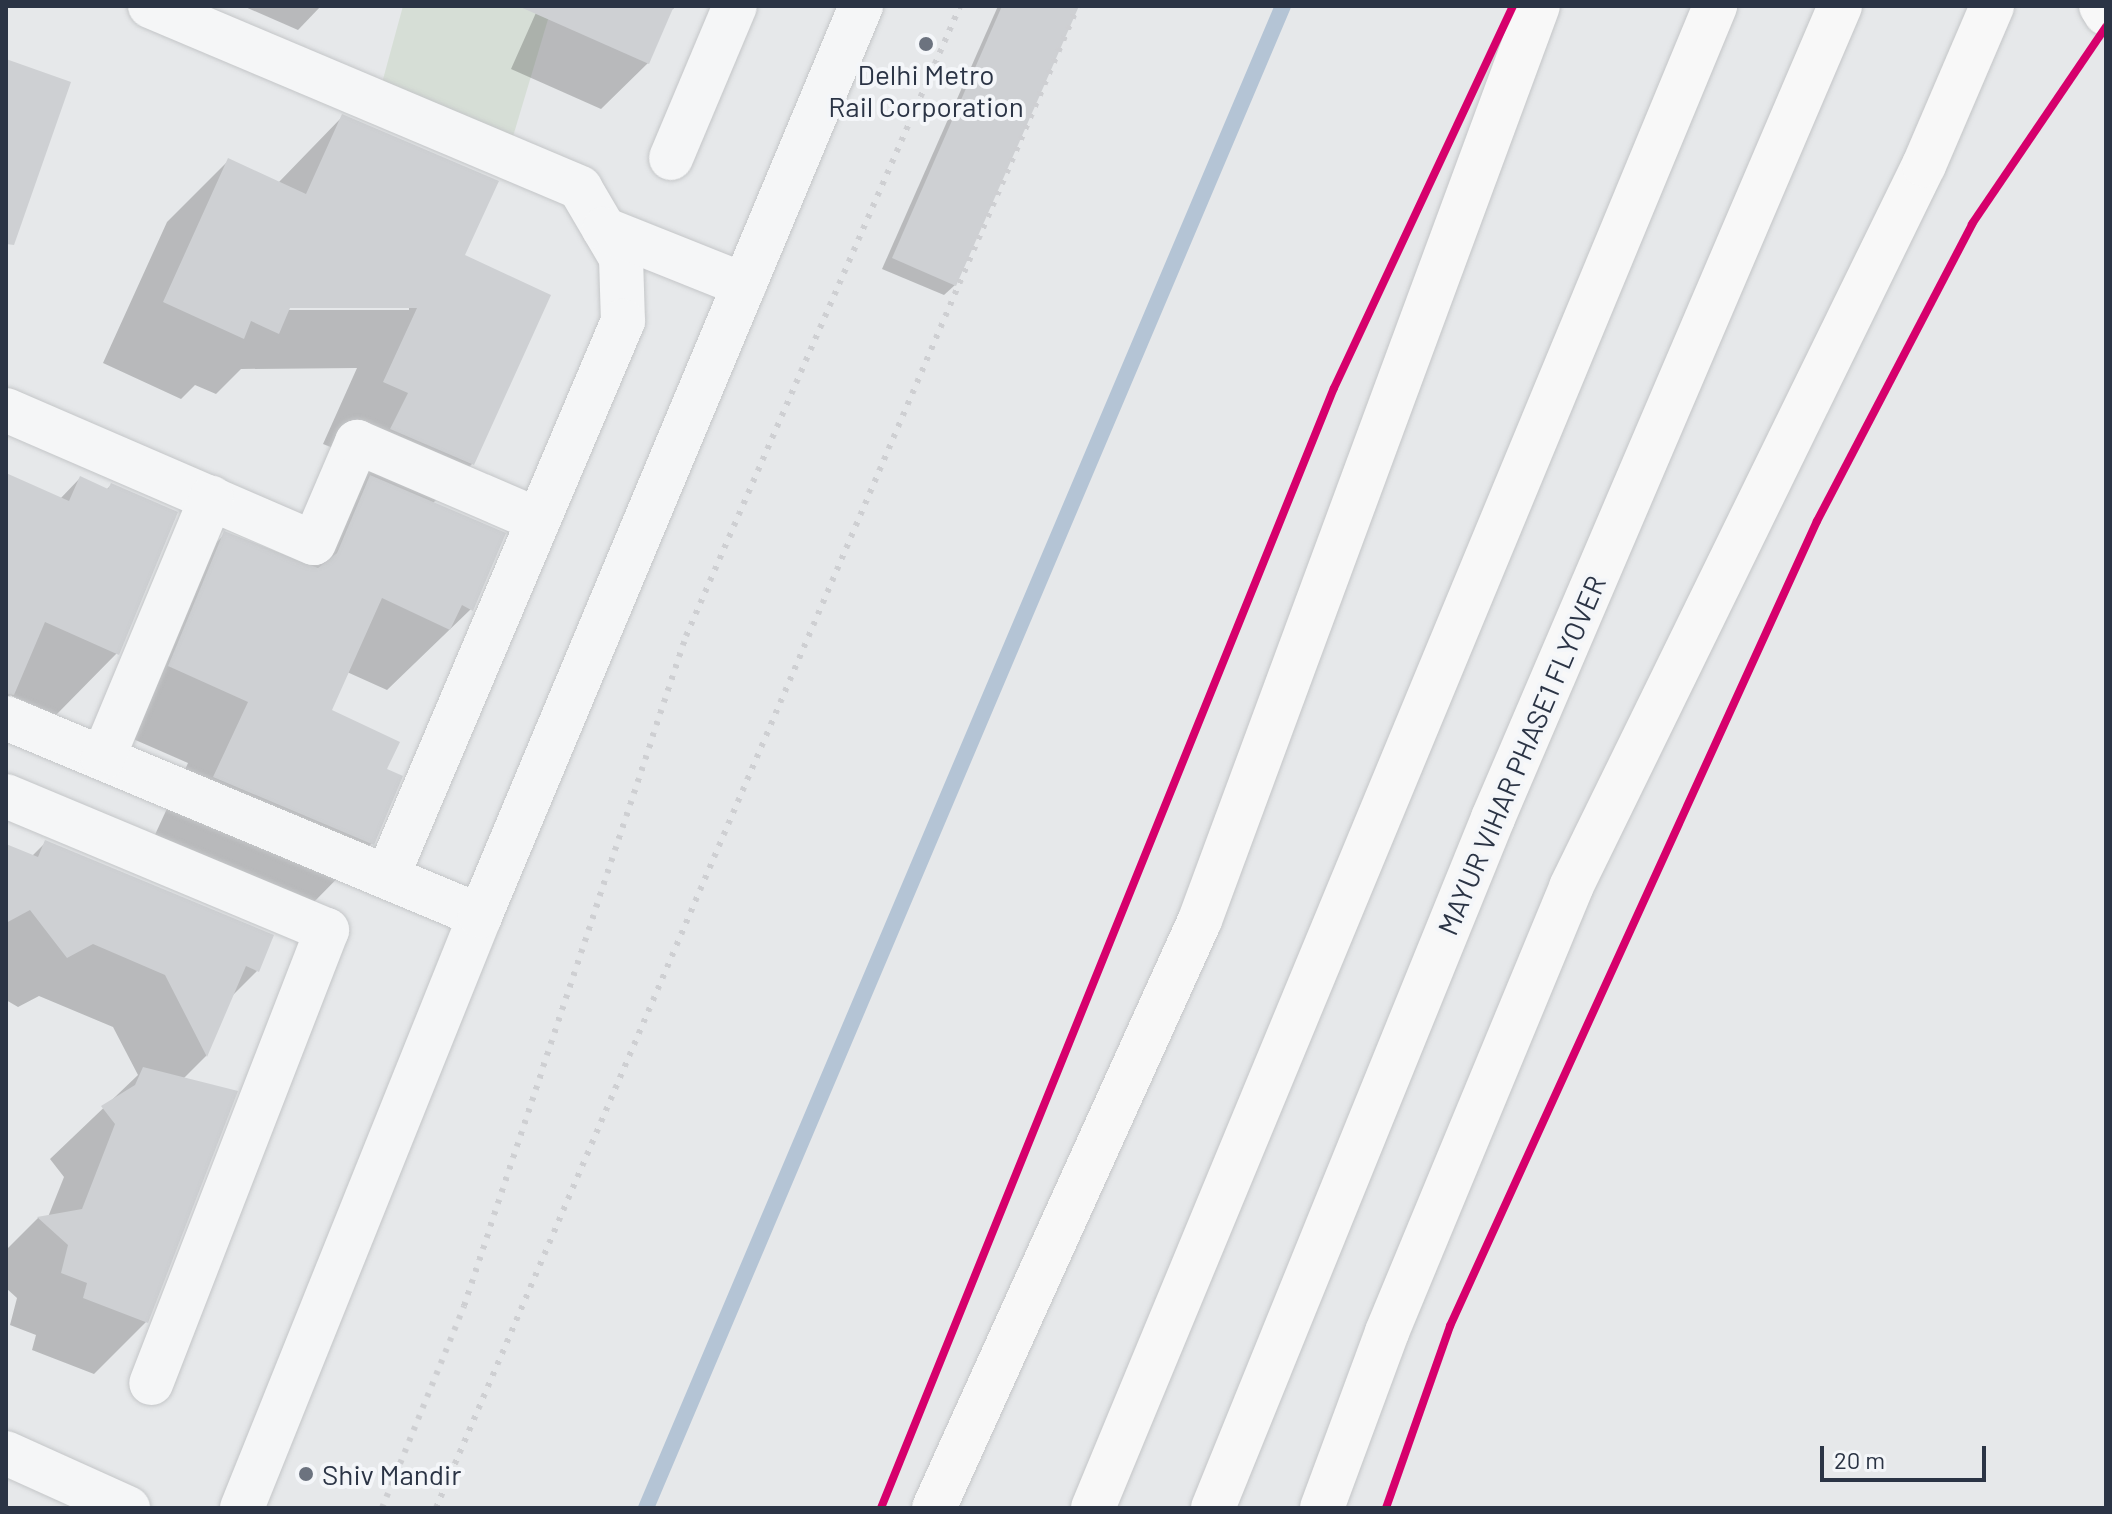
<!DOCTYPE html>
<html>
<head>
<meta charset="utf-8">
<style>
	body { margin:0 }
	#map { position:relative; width:2112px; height:1514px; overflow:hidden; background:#e6e8ea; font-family:Barlow,sans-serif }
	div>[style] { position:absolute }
	.green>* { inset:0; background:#d6ded6 }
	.shadow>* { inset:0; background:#0003 }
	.stream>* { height:16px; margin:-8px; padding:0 8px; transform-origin:8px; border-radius:8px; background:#b4c4d5 }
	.building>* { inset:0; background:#ced0d3 }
	.roads { filter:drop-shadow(0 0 2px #c4c6c8) drop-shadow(0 0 2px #c4c6c8) }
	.minor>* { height:44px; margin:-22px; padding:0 22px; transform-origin:22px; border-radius:22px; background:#f5f6f7 }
	.trunk>* { height:44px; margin:-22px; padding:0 22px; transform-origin:22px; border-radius:22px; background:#f8f8f8 }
	.rail>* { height:6px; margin-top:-3px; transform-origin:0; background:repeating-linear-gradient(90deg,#cecfd2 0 4px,transparent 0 12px) }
	.cycleway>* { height:8px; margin:-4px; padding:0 4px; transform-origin:4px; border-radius:4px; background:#d6006c }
	.dots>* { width:22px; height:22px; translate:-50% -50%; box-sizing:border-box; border:4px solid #f4f6f9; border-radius:50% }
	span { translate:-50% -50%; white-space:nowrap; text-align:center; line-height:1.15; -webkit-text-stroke:8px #f4f6f9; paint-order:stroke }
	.poi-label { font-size:28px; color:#2b3445 }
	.left { translate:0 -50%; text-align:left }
	.street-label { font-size:28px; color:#2b3445 }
	.frame { position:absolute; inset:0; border:8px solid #2b3445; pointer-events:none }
	.scale { position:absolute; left:1820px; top:1446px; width:166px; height:36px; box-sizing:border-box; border:4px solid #2b3445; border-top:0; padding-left:10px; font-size:24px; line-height:28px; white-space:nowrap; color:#2b3445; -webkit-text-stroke:6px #f4f6f9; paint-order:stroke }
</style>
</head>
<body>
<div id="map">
	<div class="green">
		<div style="clip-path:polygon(403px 6px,552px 6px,506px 160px,376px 105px)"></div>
	</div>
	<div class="shadow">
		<div style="clip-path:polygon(243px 6px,321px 6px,298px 30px)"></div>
		<div style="clip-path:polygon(539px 6px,677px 6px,670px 11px,648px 63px,601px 109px,511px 69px)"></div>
		<div style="clip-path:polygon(998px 6px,1077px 6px,955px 285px,944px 295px,882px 269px)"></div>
		<div style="clip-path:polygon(evenodd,342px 117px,462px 256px,472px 464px,432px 504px,471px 609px,387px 690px,347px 672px,330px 712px,385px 770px,372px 843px,311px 905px,153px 839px,188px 763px,108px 728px,163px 595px,225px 534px,299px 563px,348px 454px,323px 444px,357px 368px,241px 369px,216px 394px,195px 385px,181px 399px,103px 363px,167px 222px,229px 160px,278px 183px,342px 117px,280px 306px,409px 306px,409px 310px,280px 310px,280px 306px)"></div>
		<div style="clip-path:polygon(6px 475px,60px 499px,80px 478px,106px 490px,111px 485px,117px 653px,56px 715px,10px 695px,6px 699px)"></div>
		<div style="clip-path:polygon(46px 842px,271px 936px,257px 971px,231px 997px,206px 1056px,183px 1079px,146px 1322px,94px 1374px,32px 1350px,36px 1335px,10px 1325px,17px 1298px,6px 1288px,6px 1250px,38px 1218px,48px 1217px,64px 1177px,50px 1159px,138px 1075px,113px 1027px,39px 996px,18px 1007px,6px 1000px,6px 846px,31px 857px)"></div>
	</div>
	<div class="stream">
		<div style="left:646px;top:1508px;width:1631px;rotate:-67.02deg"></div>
	</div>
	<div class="building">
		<div style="clip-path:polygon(518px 6px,674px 6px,649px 64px)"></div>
		<div style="clip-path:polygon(1002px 6px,1079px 6px,956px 286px,892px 258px)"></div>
		<div style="clip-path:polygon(6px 59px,71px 82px,14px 245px,6px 244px)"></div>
		<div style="clip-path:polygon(342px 114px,499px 181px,465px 255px,551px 295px,474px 465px,390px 429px,408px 393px,383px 382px,417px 308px,290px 308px,279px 334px,251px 321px,244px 339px,163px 302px,228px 158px,306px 194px)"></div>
		<div style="clip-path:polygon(6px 473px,69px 501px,80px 476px,108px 489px,111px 483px,178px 512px,119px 655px,45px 622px,14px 695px,6px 694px)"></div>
		<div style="clip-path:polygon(370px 475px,506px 533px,473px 611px,462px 605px,450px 630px,382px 598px,332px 710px,400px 742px,387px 769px,403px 776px,374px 845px,213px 777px,248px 702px,168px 666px,224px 531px,318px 568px,337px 553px)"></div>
		<div style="clip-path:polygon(45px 840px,274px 935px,259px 972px,246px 966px,207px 1057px,165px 975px,93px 944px,67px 958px,30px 910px,6px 923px,6px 844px,38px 857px)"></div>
		<div style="clip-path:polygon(143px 1067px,238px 1091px,148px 1323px,83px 1298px,87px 1283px,61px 1273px,68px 1245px,37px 1217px,82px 1209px,115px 1124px,101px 1106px,135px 1085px)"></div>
	</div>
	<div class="roads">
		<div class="minor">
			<div style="left:150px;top:6px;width:467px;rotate:22.9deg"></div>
			<div style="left:580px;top:188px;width:81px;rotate:59.6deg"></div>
			<div style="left:621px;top:258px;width:63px;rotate:88.2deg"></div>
			<div style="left:623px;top:321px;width:602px;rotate:112.99deg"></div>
			<div style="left:671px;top:158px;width:165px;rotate:-67.2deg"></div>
			<div style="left:604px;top:229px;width:151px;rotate:21.8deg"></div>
			<div style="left:6px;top:410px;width:335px;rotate:23.4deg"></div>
			<div style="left:314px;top:543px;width:110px;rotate:-66.9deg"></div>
			<div style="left:357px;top:442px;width:197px;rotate:23.3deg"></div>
			<div style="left:6px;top:718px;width:514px;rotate:22.67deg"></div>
			<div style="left:103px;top:758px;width:282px;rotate:-67.4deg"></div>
			<div style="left:6px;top:796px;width:348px;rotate:22.7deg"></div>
			<div style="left:327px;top:930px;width:486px;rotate:111.2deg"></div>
			<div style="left:6px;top:1453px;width:134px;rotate:24.3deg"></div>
			<div style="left:242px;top:1508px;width:638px;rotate:-68.1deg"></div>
			<div style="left:480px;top:916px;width:987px;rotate:-67.28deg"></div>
		</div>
		<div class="trunk">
			<div style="left:2101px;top:6px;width:9px;rotate:58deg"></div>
			<div style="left:934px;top:1508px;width:645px;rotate:-65.66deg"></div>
			<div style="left:1200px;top:920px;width:974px;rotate:-69.71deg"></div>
			<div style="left:1093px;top:1508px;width:1626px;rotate:-67.5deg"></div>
			<div style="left:1213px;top:1508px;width:745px;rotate:-67.91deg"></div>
			<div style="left:1493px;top:818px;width:883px;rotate:-66.86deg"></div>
			<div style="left:1322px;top:1508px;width:188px;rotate:-69.7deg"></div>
			<div style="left:1387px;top:1332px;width:482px;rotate:-67.5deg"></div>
			<div style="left:1571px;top:887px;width:804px;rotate:-63.95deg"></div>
			<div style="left:1924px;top:165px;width:173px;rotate:-66.8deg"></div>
		</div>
	</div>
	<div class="rail">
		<div style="left:382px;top:1508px;width:218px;rotate:-67.9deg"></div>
		<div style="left:464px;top:1306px;width:706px;rotate:-71.67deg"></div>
		<div style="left:686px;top:636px;width:687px;rotate:-66.49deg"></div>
		<div style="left:436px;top:1508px;width:1633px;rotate:-66.86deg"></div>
	</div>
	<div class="cycleway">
		<div style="left:881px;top:1508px;width:1208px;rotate:-67.98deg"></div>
		<div style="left:1334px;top:388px;width:422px;rotate:-64.9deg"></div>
		<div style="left:1386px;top:1508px;width:193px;rotate:-70.6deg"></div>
		<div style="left:1450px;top:1326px;width:885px;rotate:-65.49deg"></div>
		<div style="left:1817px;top:521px;width:335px;rotate:-62.4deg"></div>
		<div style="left:1972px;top:224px;width:238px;rotate:-55.8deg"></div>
	</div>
	<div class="dots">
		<div style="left:926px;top:44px;background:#6c737f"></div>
		<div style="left:306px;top:1474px;background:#6c737f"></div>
	</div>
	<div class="poi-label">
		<span style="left:926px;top:90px">Delhi Metro<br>Rail Corporation</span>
		<span class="left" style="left:322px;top:1474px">Shiv Mandir</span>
	</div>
	<div class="street-label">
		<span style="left:1521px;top:755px;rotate:-67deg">MAYUR VIHAR PHASE1 FLYOVER</span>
	</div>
	<div class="frame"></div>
	<div class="scale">20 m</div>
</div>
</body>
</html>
